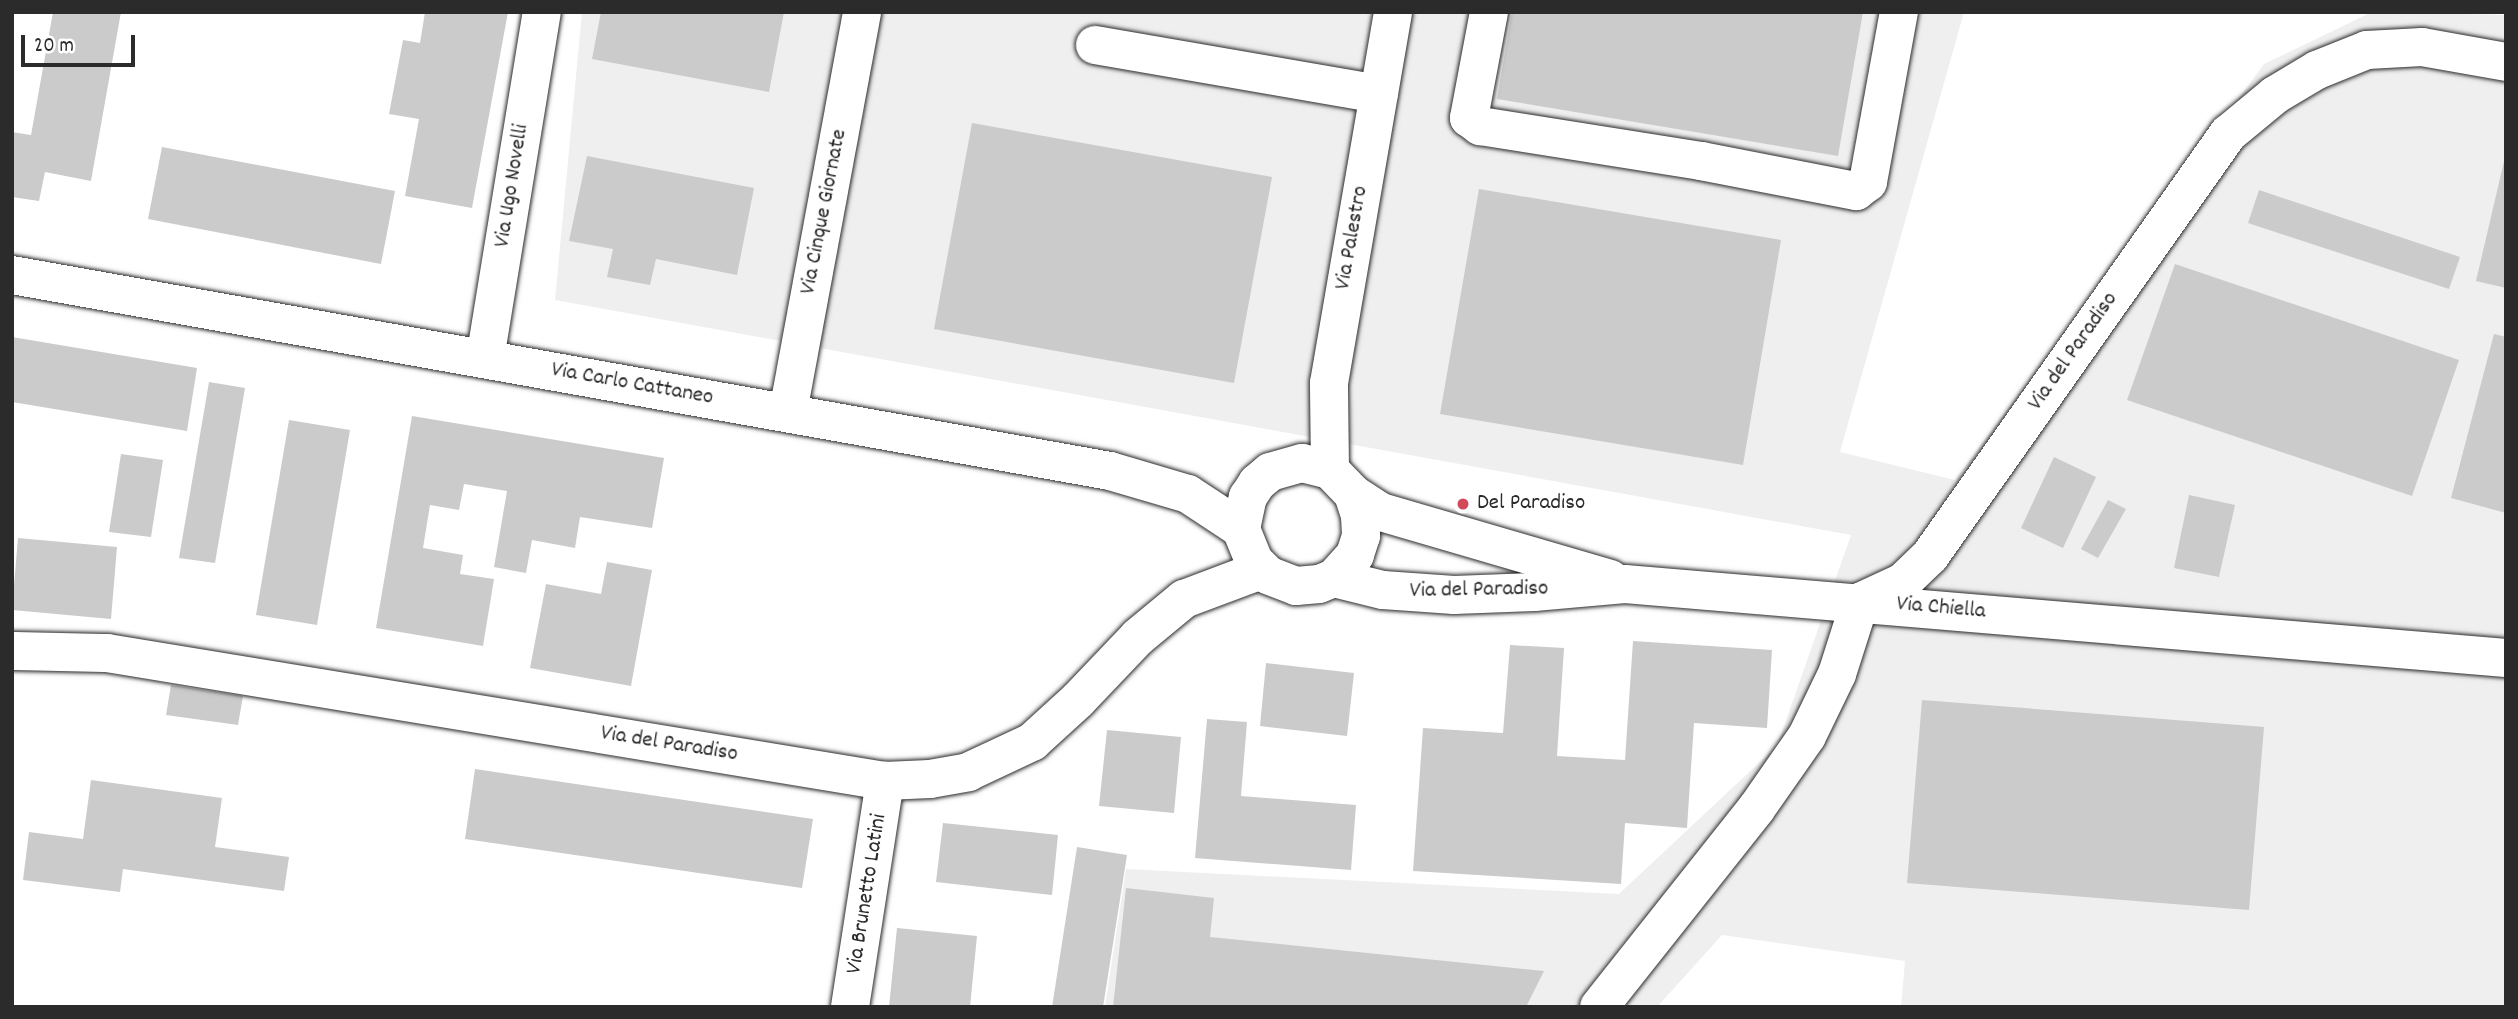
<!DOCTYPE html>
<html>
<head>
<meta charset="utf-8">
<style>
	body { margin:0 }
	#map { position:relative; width:2518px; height:1019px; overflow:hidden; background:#fff; font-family:Dekko,sans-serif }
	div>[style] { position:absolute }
	.built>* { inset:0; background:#efefef }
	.building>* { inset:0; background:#cbcbcb }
	.roads { filter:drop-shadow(0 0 2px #2b2b2b) drop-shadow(0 0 2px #2b2b2b) }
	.minor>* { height:38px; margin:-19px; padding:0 19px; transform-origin:19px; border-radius:19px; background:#fff }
	.dots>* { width:19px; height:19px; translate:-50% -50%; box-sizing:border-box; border:4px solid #fff; border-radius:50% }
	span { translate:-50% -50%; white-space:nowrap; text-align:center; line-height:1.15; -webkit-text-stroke:6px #fff; paint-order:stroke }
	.street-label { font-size:23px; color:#2b2b2b }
	.poi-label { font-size:23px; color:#2b2b2b }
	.left { translate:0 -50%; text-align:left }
	.frame { position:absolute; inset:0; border:14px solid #2b2b2b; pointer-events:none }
	.scale { position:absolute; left:21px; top:35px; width:114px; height:32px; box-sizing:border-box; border:4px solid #2b2b2b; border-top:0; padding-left:9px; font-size:21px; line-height:24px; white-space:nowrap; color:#2b2b2b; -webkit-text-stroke:5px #fff; paint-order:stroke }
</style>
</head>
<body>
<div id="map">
	<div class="built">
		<div style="clip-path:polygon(582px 12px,1964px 12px,1840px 452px,1955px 480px,2264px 64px,2372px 12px,2506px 15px,2506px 1007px,1901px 1007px,1905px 961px,1722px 935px,1657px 1007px,1105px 1007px,1126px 869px,1619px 894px,1777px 746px,1851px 535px,555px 300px)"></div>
	</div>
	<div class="building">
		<div style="clip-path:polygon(53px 12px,121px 12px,91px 181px,45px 172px,39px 201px,12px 197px,12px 132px,31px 135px)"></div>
		<div style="clip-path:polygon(425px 12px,508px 12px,472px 208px,405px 196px,419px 119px,389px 114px,403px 40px,420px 43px)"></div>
		<div style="clip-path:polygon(601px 12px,784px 12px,769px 92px,592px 59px)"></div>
		<div style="clip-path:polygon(1512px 12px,1863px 12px,1838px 156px,1497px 99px)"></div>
		<div style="clip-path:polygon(972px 123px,1272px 177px,1234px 383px,934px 329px)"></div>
		<div style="clip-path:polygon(162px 147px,395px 191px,381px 264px,148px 219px)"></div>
		<div style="clip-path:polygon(587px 156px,754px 188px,737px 275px,656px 259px,650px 285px,607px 277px,613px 249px,569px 241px)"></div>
		<div style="clip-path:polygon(2505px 157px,2506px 157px,2506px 288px,2476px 281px)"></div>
		<div style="clip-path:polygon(1479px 189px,1781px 240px,1743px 465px,1440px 414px)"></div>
		<div style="clip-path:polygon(2259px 190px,2460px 257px,2449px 289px,2248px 223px)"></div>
		<div style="clip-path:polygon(2175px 264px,2459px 360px,2412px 496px,2127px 400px)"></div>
		<div style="clip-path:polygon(2494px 334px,2506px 337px,2506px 513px,2451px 498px)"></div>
		<div style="clip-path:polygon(12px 337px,197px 368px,187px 431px,12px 402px)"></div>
		<div style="clip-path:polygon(209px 382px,245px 388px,215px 563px,179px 558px)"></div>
		<div style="clip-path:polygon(412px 416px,664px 458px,652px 528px,580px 517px,575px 548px,532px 540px,526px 573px,494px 567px,507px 491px,464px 484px,459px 510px,430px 505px,423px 548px,463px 555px,460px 574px,494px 579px,483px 646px,376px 628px)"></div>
		<div style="clip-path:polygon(289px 420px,350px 430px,317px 625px,256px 615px)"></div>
		<div style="clip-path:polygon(121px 454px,163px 460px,151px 537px,109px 532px)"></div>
		<div style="clip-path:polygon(2054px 457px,2096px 477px,2063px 548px,2021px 528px)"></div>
		<div style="clip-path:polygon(2189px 495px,2235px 505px,2219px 577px,2174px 568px)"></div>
		<div style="clip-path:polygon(2108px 500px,2126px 509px,2098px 558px,2081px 549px)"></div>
		<div style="clip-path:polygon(18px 538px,117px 547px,111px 619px,12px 610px)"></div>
		<div style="clip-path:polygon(607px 562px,652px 570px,631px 686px,530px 668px,546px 584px,601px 594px)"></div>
		<div style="clip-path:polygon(1633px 641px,1772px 650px,1767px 728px,1694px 723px,1687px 828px,1625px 823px,1621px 884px,1413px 871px,1423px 728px,1503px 733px,1510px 645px,1564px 648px,1557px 756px,1625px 760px)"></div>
		<div style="clip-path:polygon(1266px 663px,1354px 673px,1347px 736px,1260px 726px)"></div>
		<div style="clip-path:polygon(171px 685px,243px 696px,238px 725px,166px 715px)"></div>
		<div style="clip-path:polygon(1922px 700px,2264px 727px,2249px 910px,1907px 883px)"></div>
		<div style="clip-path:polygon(1207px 719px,1247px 722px,1241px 796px,1356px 805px,1351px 870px,1195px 858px)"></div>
		<div style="clip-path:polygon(1107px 730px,1181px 737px,1174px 813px,1099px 806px)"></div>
		<div style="clip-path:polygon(475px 769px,813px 819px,802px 888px,465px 839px)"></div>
		<div style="clip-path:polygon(91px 780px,222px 798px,215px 847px,289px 857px,284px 891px,123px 869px,120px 892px,23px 880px,29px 832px,83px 839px)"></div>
		<div style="clip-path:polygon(943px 823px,1058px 835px,1052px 895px,936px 882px)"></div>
		<div style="clip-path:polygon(1077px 847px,1127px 855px,1103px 1007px,1052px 1007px)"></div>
		<div style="clip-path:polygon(1126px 888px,1214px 898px,1210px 937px,1544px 971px,1526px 1007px,1113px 1007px)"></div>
		<div style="clip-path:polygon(897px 928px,977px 936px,970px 1007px,889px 1007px)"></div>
	</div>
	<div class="roads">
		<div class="minor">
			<div style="left:1489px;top:12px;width:108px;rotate:100.7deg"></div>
			<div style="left:1469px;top:118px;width:14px;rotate:36deg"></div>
			<div style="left:1480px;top:126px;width:224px;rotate:9deg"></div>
			<div style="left:1701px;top:161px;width:158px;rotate:11deg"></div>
			<div style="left:1856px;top:191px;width:15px;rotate:-37deg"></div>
			<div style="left:1868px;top:182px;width:173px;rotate:-79.7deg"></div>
			<div style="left:1095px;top:45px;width:288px;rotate:9.8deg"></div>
			<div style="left:12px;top:275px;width:1115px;rotate:10.12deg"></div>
			<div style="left:1110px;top:471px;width:81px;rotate:16.4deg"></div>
			<div style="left:1188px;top:494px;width:64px;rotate:33.4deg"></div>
			<div style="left:485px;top:359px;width:352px;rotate:-80.7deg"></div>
			<div style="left:788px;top:412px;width:407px;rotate:-79.5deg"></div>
			<div style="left:1330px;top:470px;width:87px;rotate:-90.7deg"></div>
			<div style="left:1329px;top:383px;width:376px;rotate:-80.2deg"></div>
			<div style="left:1353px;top:494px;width:23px;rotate:72deg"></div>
			<div style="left:1360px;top:516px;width:20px;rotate:87deg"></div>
			<div style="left:1361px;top:536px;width:20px;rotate:108deg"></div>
			<div style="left:1355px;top:555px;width:31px;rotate:132deg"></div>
			<div style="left:1334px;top:578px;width:16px;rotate:158deg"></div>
			<div style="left:1319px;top:584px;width:23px;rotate:175deg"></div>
			<div style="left:1296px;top:586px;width:30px;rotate:-159deg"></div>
			<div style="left:1268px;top:575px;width:20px;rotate:-135deg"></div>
			<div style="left:1254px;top:561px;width:35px;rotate:-112deg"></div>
			<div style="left:1241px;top:529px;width:33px;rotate:-78deg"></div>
			<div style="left:1248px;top:497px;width:17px;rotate:-57deg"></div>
			<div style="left:1257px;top:483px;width:17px;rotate:-40deg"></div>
			<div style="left:1270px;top:472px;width:33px;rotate:-16deg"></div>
			<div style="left:1302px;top:463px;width:29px;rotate:14deg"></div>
			<div style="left:1330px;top:470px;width:33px;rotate:46deg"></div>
			<div style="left:1353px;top:494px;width:33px;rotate:33deg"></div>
			<div style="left:1381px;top:512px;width:239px;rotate:16.3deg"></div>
			<div style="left:1334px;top:578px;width:50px;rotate:13.8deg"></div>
			<div style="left:1383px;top:590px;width:71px;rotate:4deg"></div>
			<div style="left:1454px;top:595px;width:80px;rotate:-2.1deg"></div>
			<div style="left:1534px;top:592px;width:91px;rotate:-5deg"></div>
			<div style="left:1625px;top:584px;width:884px;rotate:4.8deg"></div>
			<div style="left:1860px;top:602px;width:47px;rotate:-24.9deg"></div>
			<div style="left:1903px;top:582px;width:37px;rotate:-44deg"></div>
			<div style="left:1930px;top:556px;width:517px;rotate:-54.77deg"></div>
			<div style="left:2228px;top:134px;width:61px;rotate:-39.7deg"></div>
			<div style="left:2275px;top:95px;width:49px;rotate:-30.8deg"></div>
			<div style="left:2317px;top:70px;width:54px;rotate:-21.8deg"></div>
			<div style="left:2367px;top:50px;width:55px;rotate:-3.1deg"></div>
			<div style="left:2422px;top:47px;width:85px;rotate:10.1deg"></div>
			<div style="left:12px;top:651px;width:95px;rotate:1.2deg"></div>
			<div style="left:107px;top:653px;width:788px;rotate:9.34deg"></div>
			<div style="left:885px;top:781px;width:45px;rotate:-2.5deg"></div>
			<div style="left:930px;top:779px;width:39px;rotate:-10deg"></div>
			<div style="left:968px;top:772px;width:71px;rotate:-25.1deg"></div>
			<div style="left:1032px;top:742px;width:62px;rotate:-42.4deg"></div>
			<div style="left:1078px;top:700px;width:87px;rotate:-46.4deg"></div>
			<div style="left:1138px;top:637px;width:60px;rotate:-39.6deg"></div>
			<div style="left:1184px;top:599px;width:82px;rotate:-20.6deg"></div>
			<div style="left:850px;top:1007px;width:229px;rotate:-81.2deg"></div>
			<div style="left:1599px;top:1007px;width:253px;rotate:-51.6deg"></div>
			<div style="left:1756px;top:809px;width:89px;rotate:-55.1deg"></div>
			<div style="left:1807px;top:736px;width:69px;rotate:-64.2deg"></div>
			<div style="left:1837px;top:674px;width:76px;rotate:-72.3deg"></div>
		</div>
	</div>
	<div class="dots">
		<div style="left:1463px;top:504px;background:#d1495b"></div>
	</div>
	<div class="street-label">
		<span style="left:513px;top:186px;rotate:-81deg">Via Ugo Novelli</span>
		<span style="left:825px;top:212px;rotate:-79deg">Via Cinque Giornate</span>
		<span style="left:1353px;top:238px;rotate:-80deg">Via Palestro</span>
		<span style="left:2074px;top:352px;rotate:-55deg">Via del Paradiso</span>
		<span style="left:632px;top:385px;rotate:10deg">Via Carlo Cattaneo</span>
		<span style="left:1479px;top:591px;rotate:-1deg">Via del Paradiso</span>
		<span style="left:1941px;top:609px;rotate:5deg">Via Chiella</span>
		<span style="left:669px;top:745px;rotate:9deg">Via del Paradiso</span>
		<span style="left:868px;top:894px;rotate:-81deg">Via Brunetto Latini</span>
	</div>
	<div class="poi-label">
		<span class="left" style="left:1477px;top:504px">Del Paradiso</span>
	</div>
	<div class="frame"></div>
	<div class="scale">20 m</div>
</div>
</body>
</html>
